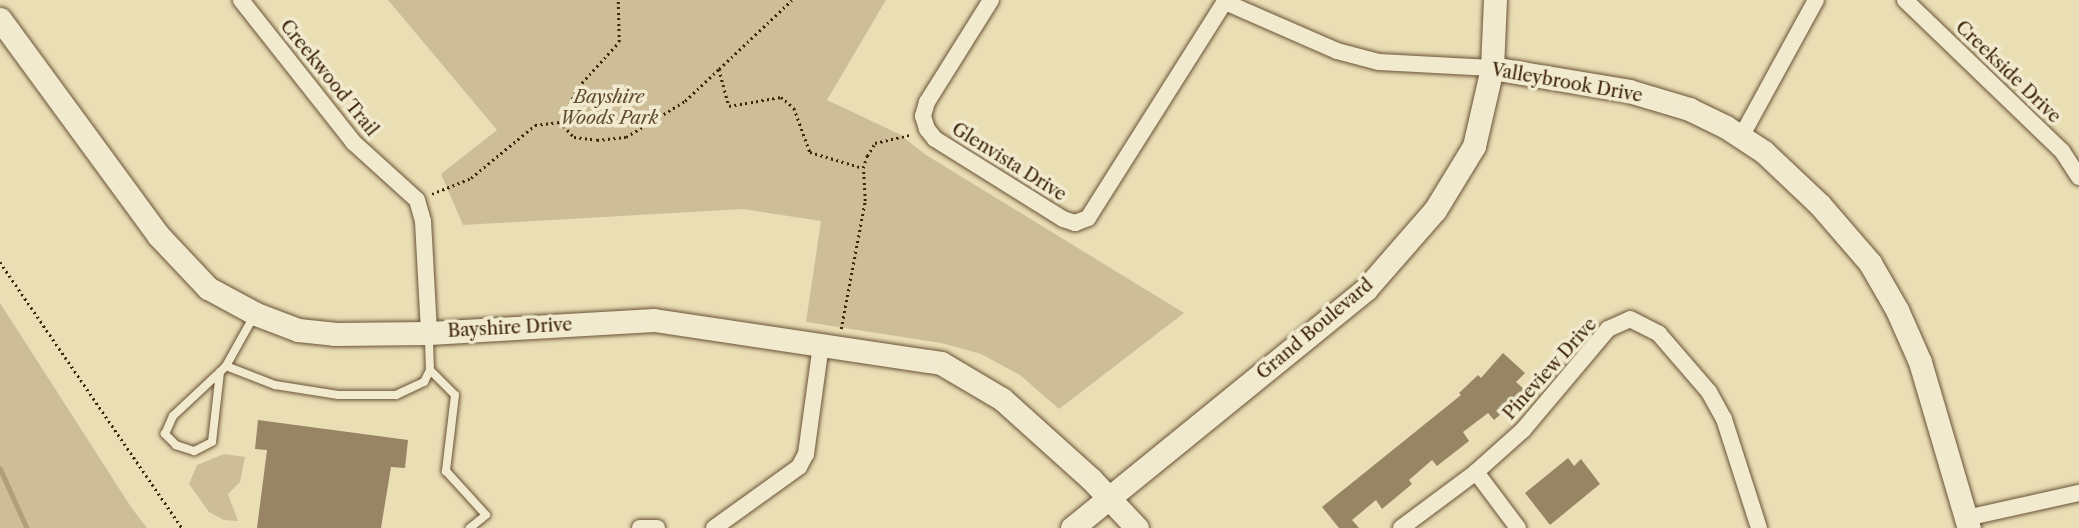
<!DOCTYPE html>
<html>
<head>
<meta charset="utf-8">
<style>
	body { margin:0 }
	#map { position:relative; width:2079px; height:528px; overflow:hidden; background:#eadeb5; font-family:"Libre Caslon Text",serif }
	div>[style] { position:absolute }
	.green>* { inset:0; background:#cdbe98 }
	.stream>* { height:4.5px; margin:-2.25px; padding:0 2.25px; transform-origin:2.25px; border-radius:2.25px; background:#b09f7b }
	.building>* { inset:0; background:#978563 }
	.path>* { height:2.5px; margin-top:-1.25px; transform-origin:0; background:repeating-linear-gradient(90deg,#3e240b 0 2px,transparent 0 5.5px) }
	.roads { filter:drop-shadow(0 0 2px #695236) drop-shadow(0 0 2px #695236) }
	.lane>* { height:8px; margin:-4px; padding:0 4px; transform-origin:4px; border-radius:4px; background:#f1eacf }
	.street>* { height:16px; margin:-8px; padding:0 8px; transform-origin:8px; border-radius:8px; background:#f1eacf }
	.secondary>* { height:23px; margin:-11.5px; padding:0 11.5px; transform-origin:11.5px; border-radius:11.5px; background:#f1eacf }
	span { translate:-50% -50%; white-space:nowrap; text-align:center; line-height:1.15; -webkit-text-stroke:7px #f1eacf; paint-order:stroke }
	.street-label { font-size:18px; color:#3e240b }
	.park-label { font-size:18px; color:#624a2e; font-style:italic }
</style>
</head>
<body>
<div id="map">
	<div class="green">
		<div style="clip-path:polygon(388px 0,886px 0,827px 100px,899px 134px,926px 155px,1184px 313px,1059px 409px,1020px 375px,981px 354px,941px 343px,806px 322px,821px 221px,743px 209px,463px 225px,441px 174px,497px 130px)"></div>
		<div style="clip-path:polygon(0 303px,131px 507px,147px 528px,0 528px)"></div>
		<div style="clip-path:polygon(224px 454px,245px 457px,240px 482px,228px 494px,238px 521px,224px 520px,209px 512px,189px 484px,197px 465px)"></div>
	</div>
	<div class="stream">
		<div style="left:0;top:468px;width:66px;rotate:65.8deg"></div>
	</div>
	<div class="building">
		<div style="clip-path:polygon(1503px 353px,1525px 373px,1516px 382px,1525px 390px,1510px 406px,1494px 420px,1488px 413px,1463px 432px,1469px 441px,1437px 466px,1432px 460px,1409px 480px,1412px 484px,1382px 509px,1376px 500px,1352px 520px,1359px 528px,1339px 528px,1322px 507px,1461px 395px,1459px 393px,1478px 375px,1481px 378px)"></div>
		<div style="clip-path:polygon(258px 420px,408px 440px,405px 468px,391px 467px,381px 528px,257px 528px,267px 450px,255px 449px)"></div>
		<div style="clip-path:polygon(1568px 458px,1574px 466px,1581px 459px,1600px 484px,1550px 525px,1525px 493px)"></div>
	</div>
	<div class="path">
		<div style="left:719px;top:69px;width:100px;rotate:-43.4deg"></div>
		<div style="left:565px;top:127px;width:18px;rotate:-84deg"></div>
		<div style="left:567px;top:109px;width:25px;rotate:-63deg"></div>
		<div style="left:578px;top:87px;width:61px;rotate:-47.7deg"></div>
		<div style="left:619px;top:42px;width:42px;rotate:-91.4deg"></div>
		<div style="left:432px;top:194px;width:42px;rotate:-22.3deg"></div>
		<div style="left:471px;top:178px;width:83px;rotate:-39.6deg"></div>
		<div style="left:535px;top:125px;width:25px;rotate:-7deg"></div>
		<div style="left:560px;top:122px;width:21px;rotate:47deg"></div>
		<div style="left:574px;top:137px;width:23px;rotate:7deg"></div>
		<div style="left:597px;top:140px;width:29px;rotate:-6deg"></div>
		<div style="left:626px;top:137px;width:69px;rotate:-31.4deg"></div>
		<div style="left:685px;top:101px;width:47px;rotate:-43.3deg"></div>
		<div style="left:719px;top:69px;width:38px;rotate:75deg"></div>
		<div style="left:729px;top:106px;width:53px;rotate:-9.8deg"></div>
		<div style="left:781px;top:97px;width:17px;rotate:40deg"></div>
		<div style="left:794px;top:108px;width:47px;rotate:70deg"></div>
		<div style="left:810px;top:152px;width:55px;rotate:16.8deg"></div>
		<div style="left:0;top:262px;width:322px;rotate:55.6deg"></div>
		<div style="left:841px;top:329px;width:130px;rotate:-79.4deg"></div>
		<div style="left:865px;top:201px;width:33px;rotate:-93deg"></div>
		<div style="left:863px;top:168px;width:13px;rotate:-72deg"></div>
		<div style="left:867px;top:156px;width:15px;rotate:-58deg"></div>
		<div style="left:875px;top:143px;width:36px;rotate:-13deg"></div>
	</div>
	<div class="roads">
		<div class="lane">
			<div style="left:226px;top:366px;width:53px;rotate:21.2deg"></div>
			<div style="left:275px;top:385px;width:64px;rotate:9deg"></div>
			<div style="left:338px;top:395px;width:58px"></div>
			<div style="left:396px;top:395px;width:31px;rotate:-25deg"></div>
			<div style="left:424px;top:382px;width:13px;rotate:-63deg"></div>
			<div style="left:430px;top:370px;width:33px;rotate:-92deg"></div>
			<div style="left:430px;top:370px;width:35px;rotate:45deg"></div>
			<div style="left:455px;top:395px;width:77px;rotate:96.8deg"></div>
			<div style="left:446px;top:471px;width:59px;rotate:47.7deg"></div>
			<div style="left:486px;top:515px;width:21px;rotate:141deg"></div>
			<div style="left:220px;top:372px;width:70px;rotate:96.5deg"></div>
			<div style="left:212px;top:442px;width:20px;rotate:153deg"></div>
			<div style="left:194px;top:451px;width:19px;rotate:-162deg"></div>
			<div style="left:176px;top:445px;width:16px;rotate:-135deg"></div>
			<div style="left:165px;top:434px;width:20px;rotate:-66deg"></div>
			<div style="left:173px;top:416px;width:64px;rotate:-43.1deg"></div>
			<div style="left:220px;top:372px;width:8px;rotate:-45deg"></div>
			<div style="left:226px;top:366px;width:57px;rotate:-60.8deg"></div>
		</div>
		<div class="street">
			<div style="left:241px;top:0;width:181px;rotate:51.7deg"></div>
			<div style="left:353px;top:142px;width:86px;rotate:42.2deg"></div>
			<div style="left:417px;top:200px;width:22px;rotate:74deg"></div>
			<div style="left:423px;top:221px;width:112px;rotate:86.9deg"></div>
			<div style="left:991px;top:0;width:120px;rotate:122.1deg"></div>
			<div style="left:927px;top:102px;width:15px;rotate:106deg"></div>
			<div style="left:923px;top:116px;width:14px;rotate:73deg"></div>
			<div style="left:927px;top:129px;width:13px;rotate:51deg"></div>
			<div style="left:935px;top:139px;width:151px;rotate:32deg"></div>
			<div style="left:1063px;top:219px;width:13px;rotate:18deg"></div>
			<div style="left:1075px;top:223px;width:14px;rotate:-21deg"></div>
			<div style="left:1088px;top:218px;width:258px;rotate:-57.7deg"></div>
			<div style="left:1905px;top:0;width:218px;rotate:43.9deg"></div>
			<div style="left:2062px;top:151px;width:31px;rotate:57deg"></div>
			<div style="left:1225px;top:2px;width:122px;rotate:23.6deg"></div>
			<div style="left:1337px;top:51px;width:43px;rotate:14.7deg"></div>
			<div style="left:1379px;top:62px;width:113px;rotate:3deg"></div>
			<div style="left:1741px;top:137px;width:156px;rotate:-61.3deg"></div>
			<div style="left:1476px;top:472px;width:70px;rotate:53.1deg"></div>
			<div style="left:1966px;top:518px;width:116px;rotate:-12.5deg"></div>
			<div style="left:640px;top:528px;width:17px"></div>
			<div style="left:714px;top:528px;width:105px;rotate:-35.7deg"></div>
			<div style="left:799px;top:467px;width:15px;rotate:-62deg"></div>
			<div style="left:806px;top:454px;width:111px;rotate:-82.2deg"></div>
			<div style="left:1401px;top:528px;width:94px;rotate:-36.7deg"></div>
			<div style="left:1476px;top:472px;width:63px;rotate:-41.8deg"></div>
			<div style="left:1523px;top:430px;width:132px;rotate:-49.9deg"></div>
			<div style="left:1608px;top:329px;width:24px;rotate:-24deg"></div>
			<div style="left:1630px;top:319px;width:33px;rotate:27deg"></div>
			<div style="left:1659px;top:334px;width:77px;rotate:49.2deg"></div>
			<div style="left:1709px;top:392px;width:31px;rotate:61deg"></div>
			<div style="left:1724px;top:419px;width:114px;rotate:72.2deg"></div>
		</div>
		<div class="secondary">
			<div style="left:0;top:19px;width:268px;rotate:53.8deg"></div>
			<div style="left:158px;top:235px;width:73px;rotate:46.7deg"></div>
			<div style="left:208px;top:288px;width:55px;rotate:28.4deg"></div>
			<div style="left:256px;top:314px;width:45px;rotate:20.9deg"></div>
			<div style="left:298px;top:330px;width:36px;rotate:6deg"></div>
			<div style="left:334px;top:334px;width:95px;rotate:-0.6deg"></div>
			<div style="left:429px;top:333px;width:225px;rotate:-3.3deg"></div>
			<div style="left:654px;top:320px;width:290px;rotate:8.5deg"></div>
			<div style="left:941px;top:363px;width:71px;rotate:30.5deg"></div>
			<div style="left:1002px;top:399px;width:120px;rotate:42deg"></div>
			<div style="left:1091px;top:479px;width:67px;rotate:46.8deg"></div>
			<div style="left:1492px;top:68px;width:139px;rotate:9.5deg"></div>
			<div style="left:1629px;top:91px;width:63px;rotate:16.7deg"></div>
			<div style="left:1689px;top:109px;width:41px;rotate:25.9deg"></div>
			<div style="left:1726px;top:127px;width:45px;rotate:33.3deg"></div>
			<div style="left:1764px;top:152px;width:77px;rotate:43.4deg"></div>
			<div style="left:1820px;top:205px;width:77px;rotate:49.2deg"></div>
			<div style="left:1870px;top:263px;width:54px;rotate:60.1deg"></div>
			<div style="left:1897px;top:310px;width:57px;rotate:66.1deg"></div>
			<div style="left:1920px;top:362px;width:173px;rotate:73.6deg"></div>
			<div style="left:1072px;top:528px;width:379px;rotate:-39.1deg"></div>
			<div style="left:1366px;top:289px;width:105px;rotate:-48.9deg"></div>
			<div style="left:1435px;top:210px;width:75px;rotate:-58.6deg"></div>
			<div style="left:1474px;top:146px;width:80px;rotate:-77deg"></div>
			<div style="left:1492px;top:68px;width:68px;rotate:-87.5deg"></div>
		</div>
	</div>
	<div class="street-label">
		<span style="left:2008px;top:72px;rotate:44deg">Creekside Drive</span>
		<span style="left:329px;top:78px;rotate:51deg">Creekwood Trail</span>
		<span style="left:1567px;top:83px;rotate:10deg">Valleybrook Drive</span>
		<span style="left:1009px;top:162px;rotate:32deg">Glenvista Drive</span>
		<span style="left:510px;top:328px;rotate:-3deg">Bayshire Drive</span>
		<span style="left:1315px;top:329px;rotate:-40deg">Grand Boulevard</span>
		<span style="left:1550px;top:369px;rotate:-48deg">Pineview Drive</span>
	</div>
	<div class="park-label">
		<span style="left:609px;top:108px">Bayshire<br>Woods Park</span>
	</div>
</div>
</body>
</html>
